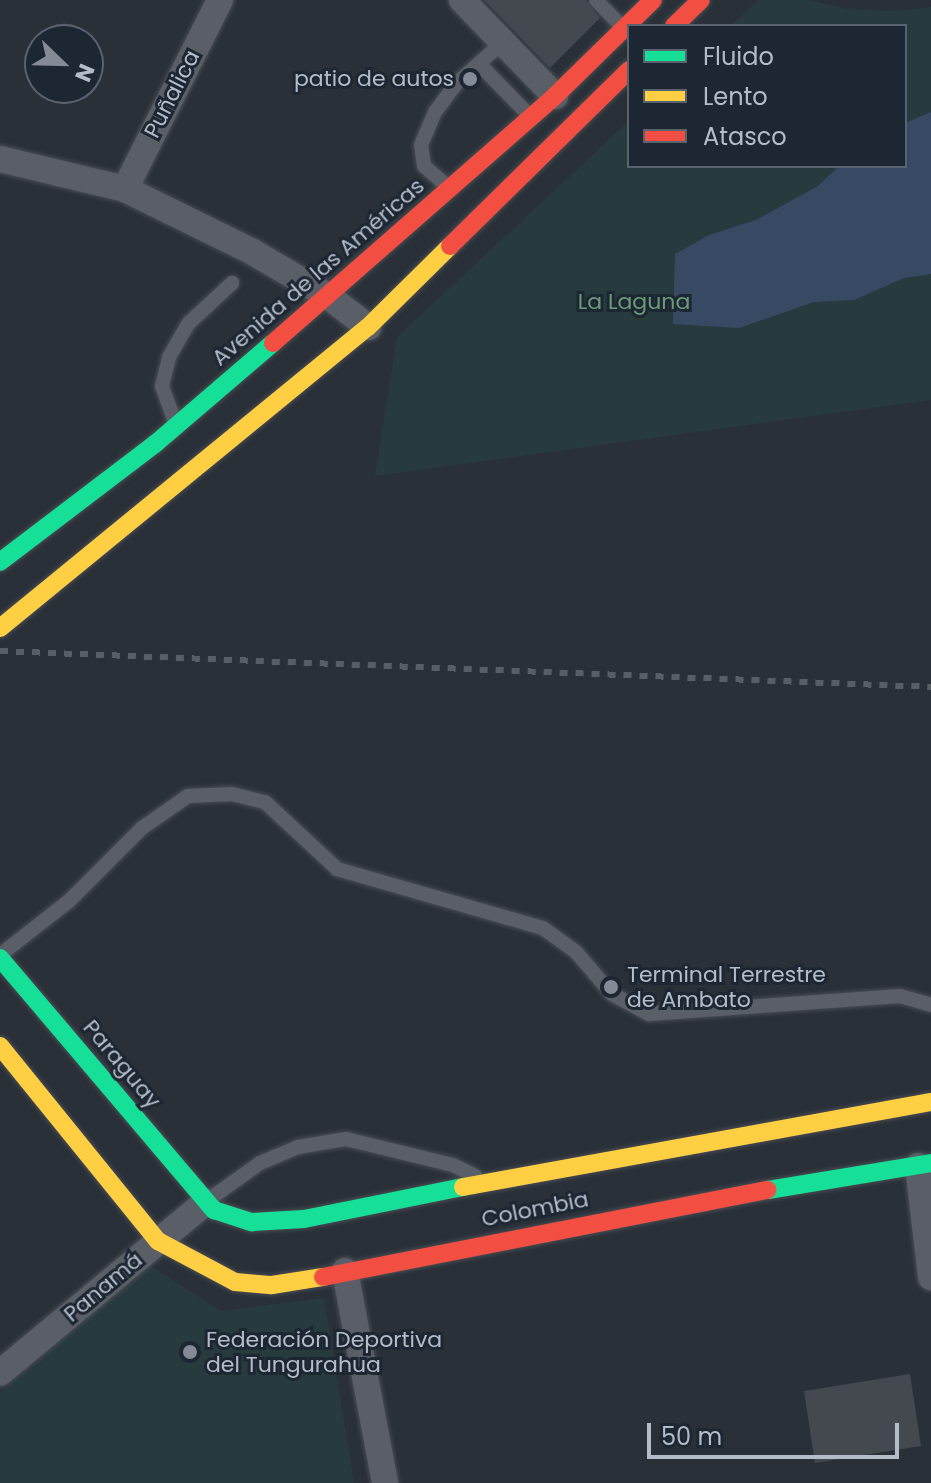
<!DOCTYPE html>
<html>
<head>
<meta charset="utf-8">
<style>
	body { margin:0 }
	#map { position:relative; width:931px; height:1483px; overflow:hidden; background:#2a3038; font-family:Poppins,sans-serif }
	div>[style] { position:absolute }
	.green>* { inset:0; background:#273a3e }
	.water>* { inset:0; background:#384963 }
	.building>* { inset:0; background:#444950 }
	.roads { filter:drop-shadow(0 0 2px #484c53) drop-shadow(0 0 2px #484c53) }
	.lane>* { height:14px; margin:-7px; padding:0 7px; transform-origin:7px; border-radius:7px; background:#5a5e66 }
	.street>* { height:26px; margin:-13px; padding:0 13px; transform-origin:13px; border-radius:13px; background:#5a5e66 }
	.fast>* { height:18px; margin:-9px; padding:0 9px; transform-origin:9px; border-radius:9px; background:#16e098 }
	.slow>* { height:18px; margin:-9px; padding:0 9px; transform-origin:9px; border-radius:9px; background:#ffcf43 }
	.jam>* { height:18px; margin:-9px; padding:0 9px; transform-origin:9px; border-radius:9px; background:#f24e42 }
	.rail>* { height:6px; margin-top:-3px; transform-origin:0; background:repeating-linear-gradient(90deg,#595d64 0 8px,transparent 0 16px) }
	.dots>* { width:22px; height:22px; translate:-50% -50%; box-sizing:border-box; border:4px solid #1d2633; border-radius:50% }
	span { translate:-50% -50%; white-space:nowrap; text-align:center; line-height:1.15; -webkit-text-stroke:6px #1d2633; paint-order:stroke }
	.poi-label { font-size:22px; color:#b4bcc9 }
	.right { translate:-100% -50%; text-align:right }
	.left { translate:0 -50%; text-align:left }
	.street-label { font-size:22px; color:#b4bcc9 }
	.park-label { font-size:22px; color:#6b9a76 }
	.legend { position:absolute; left:627px; top:24px; width:280px; height:144px; box-sizing:border-box; background:#1d2633; border:2px solid #59626f; margin:0; padding:10px 14px; list-style:none; font-size:24px; color:#b4bcc9 }
	.legend li { display:flex; align-items:center; gap:16px; height:40px }
	.legend b { width:40px; border:2px solid #59626f }
	.north { position:absolute; left:24px; top:24px; width:80px; height:80px; box-sizing:border-box; background:#1d2633; border:2px solid #59626f; border-radius:50%; rotate:113deg; font-size:22px; font-weight:700; line-height:32px; text-align:center; color:#b4bcc9 }
	.north::after { content:''; display:block; margin:auto; width:28px; height:36px; background:#848b96; clip-path:polygon(50% 0,100% 100%,50% 72%,0 100%) }
	.scale { position:absolute; left:647px; top:1423px; width:252px; height:36px; box-sizing:border-box; border:4px solid #b4bcc9; border-top:0; padding-left:10px; font-size:24px; line-height:28px; white-space:nowrap; color:#b4bcc9; -webkit-text-stroke:6px #1d2633; paint-order:stroke }
</style>
</head>
<body>
<div id="map">
	<div class="green">
		<div style="clip-path:polygon(758px 0,809px 0,847px 9px,894px 11px,931px 7px,931px 400px,375px 476px,397px 337px,629px 121px,629px 166px,905px 166px,905px 26px,731px 26px)"></div>
		<div style="clip-path:polygon(149px 1265px,221px 1311px,324px 1298px,354px 1483px,0 1483px,0 1393px)"></div>
	</div>
	<div class="water">
		<div style="clip-path:polygon(931px 112px,931px 274px,904px 278px,854px 300px,814px 302px,739px 328px,673px 324px,675px 254px,709px 235px,756px 220px,818px 186px,839px 166px,905px 166px,905px 123px)"></div>
	</div>
	<div class="building">
		<div style="clip-path:polygon(484px 0,586px 0,600px 18px,550px 68px)"></div>
		<div style="clip-path:polygon(910px 1374px,921px 1446px,815px 1463px,804px 1391px)"></div>
	</div>
	<div class="roads">
		<div class="lane">
			<div style="left:596px;top:0;width:37px;rotate:46deg"></div>
			<div style="left:479px;top:64px;width:71px;rotate:45.6deg"></div>
			<div style="left:447px;top:186px;width:30px;rotate:-139deg"></div>
			<div style="left:424px;top:166px;width:21px;rotate:-98deg"></div>
			<div style="left:421px;top:145px;width:36px;rotate:-67deg"></div>
			<div style="left:435px;top:112px;width:38px;rotate:-53deg"></div>
			<div style="left:458px;top:82px;width:60px;rotate:-41.6deg"></div>
			<div style="left:175px;top:422px;width:38px;rotate:-110deg"></div>
			<div style="left:162px;top:386px;width:30px;rotate:-76deg"></div>
			<div style="left:169px;top:357px;width:39px;rotate:-60deg"></div>
			<div style="left:189px;top:323px;width:59px;rotate:-42.9deg"></div>
			<div style="left:0;top:955px;width:88px;rotate:-38deg"></div>
			<div style="left:69px;top:901px;width:103px;rotate:-45deg"></div>
			<div style="left:142px;top:828px;width:56px;rotate:-34.8deg"></div>
			<div style="left:188px;top:796px;width:44px;rotate:-2.6deg"></div>
			<div style="left:232px;top:794px;width:34px;rotate:14deg"></div>
			<div style="left:265px;top:802px;width:98px;rotate:42.9deg"></div>
			<div style="left:337px;top:869px;width:214px;rotate:16deg"></div>
			<div style="left:543px;top:928px;width:41px;rotate:36deg"></div>
			<div style="left:576px;top:952px;width:55px;rotate:49.4deg"></div>
			<div style="left:612px;top:994px;width:42px;rotate:28.4deg"></div>
			<div style="left:649px;top:1014px;width:252px;rotate:-4.1deg"></div>
			<div style="left:900px;top:996px;width:32px;rotate:16deg"></div>
			<div style="left:207px;top:1201px;width:65px;rotate:-35.6deg"></div>
			<div style="left:260px;top:1163px;width:41px;rotate:-22.8deg"></div>
			<div style="left:298px;top:1147px;width:49px;rotate:-9.5deg"></div>
			<div style="left:346px;top:1139px;width:110px;rotate:13.7deg"></div>
			<div style="left:453px;top:1165px;width:25px;rotate:26deg"></div>
		</div>
		<div class="street">
			<div style="left:462px;top:0;width:134px;rotate:45.9deg"></div>
			<div style="left:0;top:159px;width:129px;rotate:13.5deg"></div>
			<div style="left:125px;top:189px;width:140px;rotate:26.2deg"></div>
			<div style="left:251px;top:251px;width:89px;rotate:30.3deg"></div>
			<div style="left:328px;top:296px;width:51px;rotate:37.8deg"></div>
			<div style="left:125px;top:189px;width:212px;rotate:-63.3deg"></div>
			<div style="left:918px;top:1166px;width:112px;rotate:83.3deg"></div>
			<div style="left:345px;top:1271px;width:216px;rotate:79.3deg"></div>
			<div style="left:0;top:1373px;width:268px;rotate:-39.7deg"></div>
		</div>
		<div class="fast">
			<div style="left:0;top:562px;width:195px;rotate:-37.3deg"></div>
			<div style="left:155px;top:444px;width:155px;rotate:-40.6deg"></div>
			<div style="left:0;top:958px;width:331px;rotate:49.7deg"></div>
			<div style="left:214px;top:1210px;width:40px;rotate:18deg"></div>
			<div style="left:252px;top:1222px;width:52px;rotate:-3.3deg"></div>
			<div style="left:304px;top:1219px;width:162px;rotate:-11.4deg"></div>
			<div style="left:768px;top:1190px;width:165px;rotate:-9.4deg"></div>
		</div>
		<div class="slow">
			<div style="left:0;top:628px;width:475px;rotate:-39.3deg"></div>
			<div style="left:368px;top:327px;width:115px;rotate:-44.6deg"></div>
			<div style="left:0;top:1046px;width:251px;rotate:51deg"></div>
			<div style="left:158px;top:1241px;width:87px;rotate:28deg"></div>
			<div style="left:235px;top:1282px;width:37px;rotate:5deg"></div>
			<div style="left:272px;top:1285px;width:52px;rotate:-8.9deg"></div>
			<div style="left:463px;top:1187px;width:476px;rotate:-10.3deg"></div>
		</div>
		<div class="jam">
			<div style="left:674px;top:26px;width:37px;rotate:-44deg"></div>
			<div style="left:450px;top:246px;width:251px;rotate:-44.5deg"></div>
			<div style="left:273px;top:343px;width:375px;rotate:-41.2deg"></div>
			<div style="left:555px;top:96px;width:137px;rotate:-44.4deg"></div>
			<div style="left:323px;top:1277px;width:453px;rotate:-11.1deg"></div>
		</div>
	</div>
	<div class="rail">
		<div style="left:0;top:651px;width:932px;rotate:2.21deg"></div>
	</div>
	<div class="dots">
		<div style="left:470px;top:79px;background:#848b96"></div>
		<div style="left:611px;top:987px;background:#848b96"></div>
		<div style="left:190px;top:1352px;background:#848b96"></div>
	</div>
	<div class="poi-label">
		<span class="right" style="left:454px;top:79px">patio de autos</span>
		<span class="left" style="left:627px;top:987px">Terminal Terrestre<br>de Ambato</span>
		<span class="left" style="left:206px;top:1352px">Federación Deportiva<br>del Tungurahua</span>
	</div>
	<div class="street-label">
		<span style="left:172px;top:94px;rotate:-63deg">Puñalica</span>
		<span style="left:318px;top:272px;rotate:-41deg">Avenida de las Américas</span>
		<span style="left:122px;top:1064px;rotate:50deg">Paraguay</span>
		<span style="left:535px;top:1209px;rotate:-11deg">Colombia</span>
		<span style="left:103px;top:1287px;rotate:-40deg">Panamá</span>
	</div>
	<div class="park-label">
		<span style="left:634px;top:302px">La Laguna</span>
	</div>
	<ul class="legend">
	<li><b style="height:10px;background:#16e098"></b>Fluido</li>
	<li><b style="height:10px;background:#ffcf43"></b>Lento</li>
	<li><b style="height:10px;background:#f24e42"></b>Atasco</li>
	</ul>
	<div class="north">N</div>
	<div class="scale">50 m</div>
</div>
</body>
</html>
